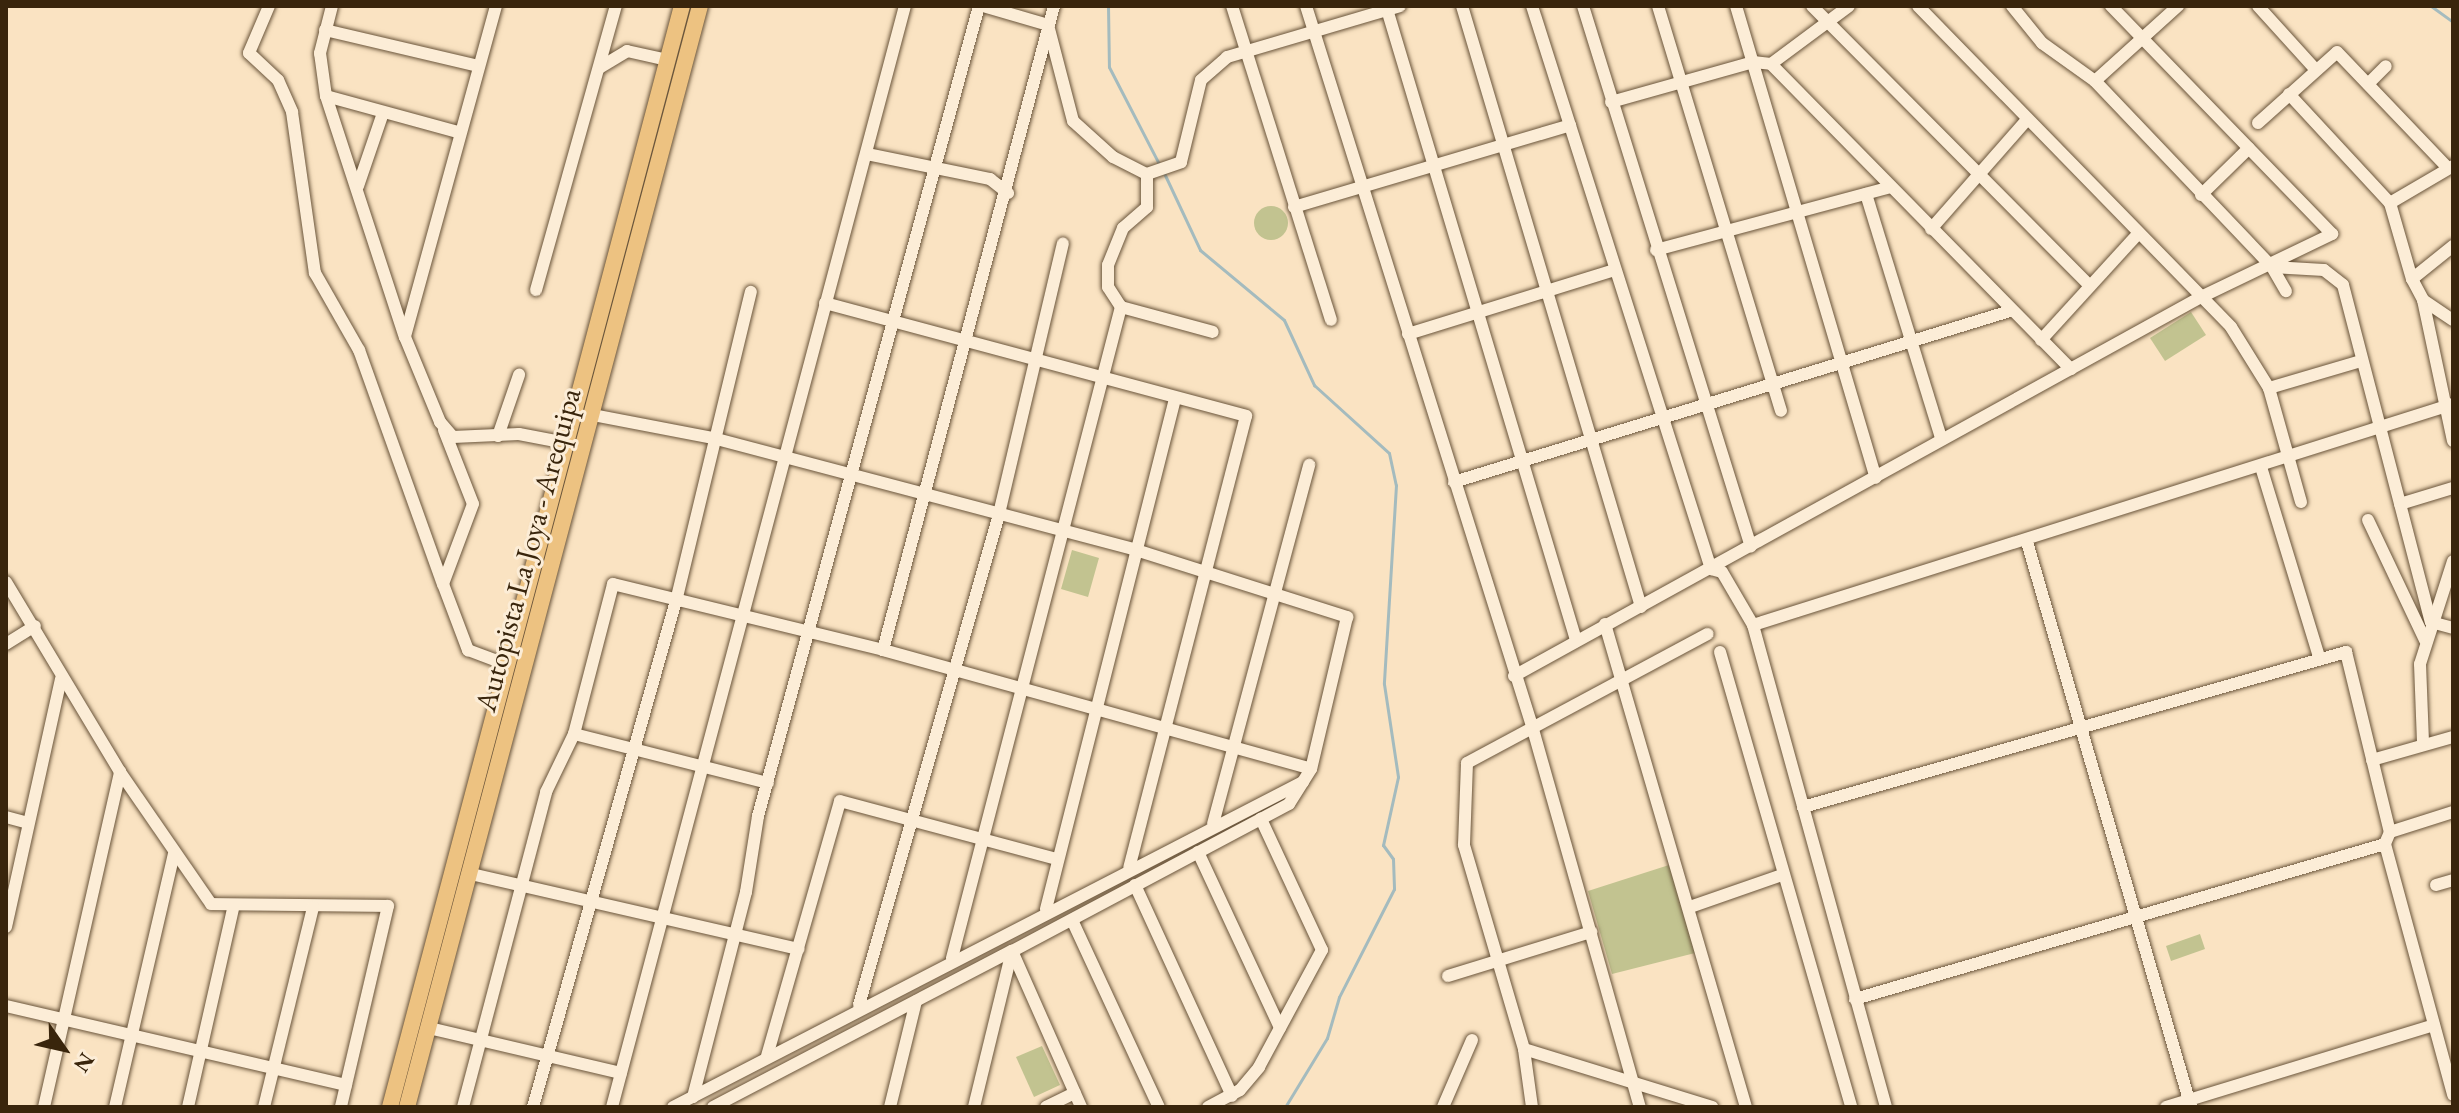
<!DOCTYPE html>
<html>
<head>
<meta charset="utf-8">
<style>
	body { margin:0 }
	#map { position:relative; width:2459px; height:1113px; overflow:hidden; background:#fae3c2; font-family:"EB Garamond",serif }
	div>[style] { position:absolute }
	.green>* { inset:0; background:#c2c390 }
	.round { border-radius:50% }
	.stream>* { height:3px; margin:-1.5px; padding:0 1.5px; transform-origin:1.5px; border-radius:1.5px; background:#a4bbbe }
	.roads { filter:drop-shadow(0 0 2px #69543a) drop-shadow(0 0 2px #69543a) }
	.minor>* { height:12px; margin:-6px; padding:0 6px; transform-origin:6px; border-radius:6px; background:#fcedd7 }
	.major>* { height:16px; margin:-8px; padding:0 8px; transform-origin:8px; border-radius:8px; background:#edc281 }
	span { translate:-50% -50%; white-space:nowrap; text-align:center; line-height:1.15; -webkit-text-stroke:6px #fcedd7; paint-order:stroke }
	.street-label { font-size:30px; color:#39250c }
	.frame { position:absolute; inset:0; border:8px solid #39250c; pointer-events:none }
	.north { position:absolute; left:24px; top:1009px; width:80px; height:80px; -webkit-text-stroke:6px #fcedd7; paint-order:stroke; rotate:124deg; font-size:22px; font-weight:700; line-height:32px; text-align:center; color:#39250c }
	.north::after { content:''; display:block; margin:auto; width:28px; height:36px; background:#39250c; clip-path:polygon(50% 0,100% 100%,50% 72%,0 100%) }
</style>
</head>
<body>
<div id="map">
	<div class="green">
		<div class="round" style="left:1254px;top:206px;width:34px;height:34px"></div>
		<div style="clip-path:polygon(2191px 312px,2206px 335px,2165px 361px,2150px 338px)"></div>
		<div style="clip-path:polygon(1072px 550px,1099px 558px,1088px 597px,1061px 589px)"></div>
		<div style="clip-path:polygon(1669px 865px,1695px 953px,1612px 974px,1588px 891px)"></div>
		<div style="clip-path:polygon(2200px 934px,2205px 949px,2171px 961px,2166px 946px)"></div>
		<div style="clip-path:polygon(1042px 1046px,1060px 1085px,1034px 1097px,1016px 1057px)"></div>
	</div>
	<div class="stream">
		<div style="left:1108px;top:6px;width:61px;rotate:89.1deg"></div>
		<div style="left:1109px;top:67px;width:111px;rotate:62.7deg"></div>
		<div style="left:2431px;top:6px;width:27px;rotate:36deg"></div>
		<div style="left:1164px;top:173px;width:85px;rotate:64.9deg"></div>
		<div style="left:1200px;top:250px;width:109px;rotate:39.8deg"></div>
		<div style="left:1284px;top:320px;width:72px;rotate:65.2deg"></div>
		<div style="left:1314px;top:385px;width:101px;rotate:42.2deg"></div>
		<div style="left:1389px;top:453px;width:33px;rotate:78deg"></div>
		<div style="left:1396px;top:485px;width:199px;rotate:93.5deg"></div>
		<div style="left:1384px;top:684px;width:94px;rotate:81.4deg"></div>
		<div style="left:1398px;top:777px;width:70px;rotate:102.4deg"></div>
		<div style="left:1383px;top:845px;width:17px;rotate:54deg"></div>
		<div style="left:1393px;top:859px;width:30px;rotate:88deg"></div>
		<div style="left:1394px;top:889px;width:121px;rotate:117deg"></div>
		<div style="left:1339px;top:997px;width:43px;rotate:106.3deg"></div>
		<div style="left:1327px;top:1038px;width:81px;rotate:121.3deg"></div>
	</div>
	<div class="roads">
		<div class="minor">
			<div style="left:269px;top:6px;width:51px;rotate:113.1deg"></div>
			<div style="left:249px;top:53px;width:40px;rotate:43deg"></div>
			<div style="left:278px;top:80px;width:35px;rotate:66deg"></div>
			<div style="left:292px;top:112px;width:163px;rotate:81.9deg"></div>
			<div style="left:315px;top:273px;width:89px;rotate:60.3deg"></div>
			<div style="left:359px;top:350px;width:249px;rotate:70.3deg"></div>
			<div style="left:332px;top:6px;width:49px;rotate:104.3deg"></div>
			<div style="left:320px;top:53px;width:43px;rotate:82.1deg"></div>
			<div style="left:326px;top:96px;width:254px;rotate:71.9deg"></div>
			<div style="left:496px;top:6px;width:343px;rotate:105.4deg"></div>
			<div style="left:405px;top:337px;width:92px;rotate:67.6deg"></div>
			<div style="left:440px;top:422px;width:20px;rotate:49deg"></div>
			<div style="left:453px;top:437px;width:66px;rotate:-2.6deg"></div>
			<div style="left:519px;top:434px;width:48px;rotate:10.8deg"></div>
			<div style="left:983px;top:6px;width:68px;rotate:16.3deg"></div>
			<div style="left:1048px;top:25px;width:99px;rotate:75.4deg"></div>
			<div style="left:1073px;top:121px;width:54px;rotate:42deg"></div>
			<div style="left:1113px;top:157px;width:38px;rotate:27deg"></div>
			<div style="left:1147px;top:174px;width:36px;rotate:-19deg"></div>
			<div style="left:1181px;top:162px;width:84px;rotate:-76.3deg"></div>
			<div style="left:1201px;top:80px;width:35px;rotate:-41deg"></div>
			<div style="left:1227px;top:57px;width:180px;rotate:-16.4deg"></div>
			<div style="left:1232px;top:6px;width:329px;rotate:72.5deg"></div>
			<div style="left:1306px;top:6px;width:755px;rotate:72.57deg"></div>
			<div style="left:1532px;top:726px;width:396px;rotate:74.2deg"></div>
			<div style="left:1386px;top:6px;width:662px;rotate:73.32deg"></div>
			<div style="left:1462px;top:6px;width:627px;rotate:73.41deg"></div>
			<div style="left:1532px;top:6px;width:591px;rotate:72.36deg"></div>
			<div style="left:1711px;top:569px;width:11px;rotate:15deg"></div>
			<div style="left:1722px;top:572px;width:61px;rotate:59.7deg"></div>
			<div style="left:1753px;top:625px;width:500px;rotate:74.57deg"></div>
			<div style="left:1583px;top:6px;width:566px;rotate:72.75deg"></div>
			<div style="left:1658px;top:6px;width:423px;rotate:73.1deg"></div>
			<div style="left:1736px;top:6px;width:492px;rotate:73.5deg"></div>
			<div style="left:1812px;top:6px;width:393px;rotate:45.2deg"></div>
			<div style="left:1918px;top:6px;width:448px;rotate:45.7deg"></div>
			<div style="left:2231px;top:327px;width:72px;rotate:58.1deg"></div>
			<div style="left:2012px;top:6px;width:48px;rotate:51deg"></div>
			<div style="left:2042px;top:43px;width:65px;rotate:35.6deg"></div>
			<div style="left:2095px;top:81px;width:257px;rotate:46.4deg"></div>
			<div style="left:2272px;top:267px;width:28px;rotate:60deg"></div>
			<div style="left:2258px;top:6px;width:86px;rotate:47.8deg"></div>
			<div style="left:325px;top:30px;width:157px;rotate:13.2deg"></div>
			<div style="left:1771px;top:64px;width:428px;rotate:45.5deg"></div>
			<div style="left:599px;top:68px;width:33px;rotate:-31deg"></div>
			<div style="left:627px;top:51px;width:42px;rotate:12.4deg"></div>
			<div style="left:2095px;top:81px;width:112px;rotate:-42.1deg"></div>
			<div style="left:2368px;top:84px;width:25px;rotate:-45deg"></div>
			<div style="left:2289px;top:94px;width:149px;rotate:47.2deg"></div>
			<div style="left:2390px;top:203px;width:79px;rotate:73.9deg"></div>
			<div style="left:2412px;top:279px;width:24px;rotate:62deg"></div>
			<div style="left:2423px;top:300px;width:36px;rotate:34deg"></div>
			<div style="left:326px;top:96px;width:137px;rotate:15.3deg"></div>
			<div style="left:1611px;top:102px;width:148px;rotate:-15.7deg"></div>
			<div style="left:1753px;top:62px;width:18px;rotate:6deg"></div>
			<div style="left:1771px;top:64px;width:97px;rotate:-36.6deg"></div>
			<div style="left:2258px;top:123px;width:106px;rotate:-41.9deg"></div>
			<div style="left:2337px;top:52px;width:161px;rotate:46.3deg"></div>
			<div style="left:867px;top:154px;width:126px;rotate:11.5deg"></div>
			<div style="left:990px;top:179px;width:23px;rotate:38deg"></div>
			<div style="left:358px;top:186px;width:77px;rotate:-71.1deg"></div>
			<div style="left:1866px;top:194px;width:255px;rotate:72.9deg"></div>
			<div style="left:2201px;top:195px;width:67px;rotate:-44.4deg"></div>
			<div style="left:2390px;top:203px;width:73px;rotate:-30.4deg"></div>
			<div style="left:1294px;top:207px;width:288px;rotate:-16.5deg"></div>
			<div style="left:1931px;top:229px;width:144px;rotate:-48.7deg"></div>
			<div style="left:1656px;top:250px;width:243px;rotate:-15deg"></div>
			<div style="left:2272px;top:267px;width:52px;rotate:3.3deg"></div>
			<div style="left:2324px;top:270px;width:24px;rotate:38deg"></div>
			<div style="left:2343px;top:285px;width:348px;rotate:75.4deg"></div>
			<div style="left:2431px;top:622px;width:23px;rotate:15deg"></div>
			<div style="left:2412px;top:279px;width:53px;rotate:-38.8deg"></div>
			<div style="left:536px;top:290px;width:295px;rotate:-74.3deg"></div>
			<div style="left:2423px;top:300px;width:144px;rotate:78deg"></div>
			<div style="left:825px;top:303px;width:436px;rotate:15deg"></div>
			<div style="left:1246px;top:416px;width:466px;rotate:104.5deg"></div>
			<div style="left:1121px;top:307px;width:95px;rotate:15.2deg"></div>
			<div style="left:1408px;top:334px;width:217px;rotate:-17.2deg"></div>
			<div style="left:2041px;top:340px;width:142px;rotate:-47.6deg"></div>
			<div style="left:593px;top:415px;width:122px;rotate:10.9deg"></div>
			<div style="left:713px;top:438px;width:434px;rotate:14.8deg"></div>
			<div style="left:1133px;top:549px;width:225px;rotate:17.6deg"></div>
			<div style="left:1347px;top:617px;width:156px;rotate:103.3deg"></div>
			<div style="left:1311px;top:769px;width:41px;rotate:122.2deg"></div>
			<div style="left:1289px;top:804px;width:314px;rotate:152deg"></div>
			<div style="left:1012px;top:951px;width:161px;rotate:103.7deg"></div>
			<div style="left:444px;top:430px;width:79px;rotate:68.6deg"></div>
			<div style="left:473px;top:504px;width:85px;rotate:110.6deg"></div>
			<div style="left:443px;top:584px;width:71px;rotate:69.3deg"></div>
			<div style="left:468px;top:650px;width:43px;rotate:20.6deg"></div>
			<div style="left:498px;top:436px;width:65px;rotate:-71deg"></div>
			<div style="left:2261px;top:467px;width:195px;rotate:73deg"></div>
			<div style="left:1454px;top:482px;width:582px;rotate:-17.1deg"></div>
			<div style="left:2301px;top:502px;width:118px;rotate:-105.7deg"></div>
			<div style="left:2269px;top:388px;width:96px;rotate:-16.4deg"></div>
			<div style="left:2400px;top:504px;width:55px;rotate:-16.8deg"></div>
			<div style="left:2368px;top:520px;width:133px;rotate:64.6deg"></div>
			<div style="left:2027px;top:542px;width:588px;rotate:73.81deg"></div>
			<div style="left:6px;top:582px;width:222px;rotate:59deg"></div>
			<div style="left:120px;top:772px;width:160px;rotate:55.4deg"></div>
			<div style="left:211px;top:904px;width:177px;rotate:0.6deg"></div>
			<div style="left:388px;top:906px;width:206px;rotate:103.2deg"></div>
			<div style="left:1605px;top:624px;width:503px;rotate:73.73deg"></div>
			<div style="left:1753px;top:625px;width:734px;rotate:-17.52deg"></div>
			<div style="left:6px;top:644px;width:34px;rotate:-32deg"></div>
			<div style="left:883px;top:650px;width:666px;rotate:-75.13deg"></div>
			<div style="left:1720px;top:652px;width:473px;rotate:73.9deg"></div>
			<div style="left:1514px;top:676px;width:782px;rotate:-28.89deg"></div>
			<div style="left:2199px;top:298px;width:148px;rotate:-25.7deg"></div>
			<div style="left:2332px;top:234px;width:318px;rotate:-134.1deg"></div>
			<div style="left:574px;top:734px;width:200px;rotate:14.2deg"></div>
			<div style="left:2423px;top:742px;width:78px;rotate:-92.2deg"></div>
			<div style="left:2420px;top:664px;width:108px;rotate:-72.2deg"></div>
			<div style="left:2372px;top:760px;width:84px;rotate:-15.9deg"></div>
			<div style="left:1803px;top:807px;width:565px;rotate:-15.93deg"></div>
			<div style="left:2346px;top:652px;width:185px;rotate:76.3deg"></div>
			<div style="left:2390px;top:832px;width:13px;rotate:113deg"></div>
			<div style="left:2385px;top:844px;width:260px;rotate:74.8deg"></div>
			<div style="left:6px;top:817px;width:23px;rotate:15deg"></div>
			<div style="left:1213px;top:824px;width:372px;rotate:-75deg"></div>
			<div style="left:2390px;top:832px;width:66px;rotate:-17.6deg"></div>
			<div style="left:1198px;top:852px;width:194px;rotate:65deg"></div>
			<div style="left:471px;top:874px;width:336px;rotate:12.9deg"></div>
			<div style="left:1135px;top:885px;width:232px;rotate:65.3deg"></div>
			<div style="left:2436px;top:885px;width:18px;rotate:-16deg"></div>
			<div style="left:1690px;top:907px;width:97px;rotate:-19.2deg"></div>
			<div style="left:1046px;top:909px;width:526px;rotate:-75.81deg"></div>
			<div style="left:1072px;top:920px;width:206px;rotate:65.1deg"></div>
			<div style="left:6px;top:927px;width:254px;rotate:-77.5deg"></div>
			<div style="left:952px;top:958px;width:673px;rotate:-75.45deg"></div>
			<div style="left:1121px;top:307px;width:24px;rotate:-123deg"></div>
			<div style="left:1108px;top:287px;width:22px;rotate:-90deg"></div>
			<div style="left:1108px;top:265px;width:40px;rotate:-68deg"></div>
			<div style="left:1123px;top:228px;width:32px;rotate:-41deg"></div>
			<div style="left:1147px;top:207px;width:33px;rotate:-90deg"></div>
			<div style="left:1448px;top:976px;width:150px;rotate:-17.1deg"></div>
			<div style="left:1855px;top:999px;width:552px;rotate:-16.3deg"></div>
			<div style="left:859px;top:1005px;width:506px;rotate:-74.07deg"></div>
			<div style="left:998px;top:518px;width:282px;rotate:-76.7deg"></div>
			<div style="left:6px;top:1006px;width:349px;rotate:13.1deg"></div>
			<div style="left:429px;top:1028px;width:197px;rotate:13.2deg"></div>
			<div style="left:1524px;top:1049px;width:197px;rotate:17.1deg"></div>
			<div style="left:767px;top:1056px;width:265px;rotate:-74deg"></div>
			<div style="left:840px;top:801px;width:225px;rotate:15deg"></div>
			<div style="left:693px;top:1097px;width:212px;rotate:-75.5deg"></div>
			<div style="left:746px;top:892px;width:77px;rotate:-81deg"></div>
			<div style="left:758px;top:816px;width:840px;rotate:-74.74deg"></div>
			<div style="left:44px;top:1107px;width:344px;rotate:-77.2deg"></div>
			<div style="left:115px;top:1107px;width:260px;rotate:-76.9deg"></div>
			<div style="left:188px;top:1107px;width:203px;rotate:-77.2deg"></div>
			<div style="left:264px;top:1107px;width:206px;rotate:-76.2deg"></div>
			<div style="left:463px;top:1107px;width:326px;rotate:-75.2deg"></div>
			<div style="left:546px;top:792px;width:64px;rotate:-64.2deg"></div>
			<div style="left:574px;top:734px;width:155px;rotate:-75.4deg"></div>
			<div style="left:613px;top:584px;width:278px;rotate:13.7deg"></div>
			<div style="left:883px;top:650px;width:444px;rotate:15.5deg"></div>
			<div style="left:533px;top:1107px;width:530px;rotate:-74.23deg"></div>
			<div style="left:677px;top:597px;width:314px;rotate:-76.4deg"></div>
			<div style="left:612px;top:1107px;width:1139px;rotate:-75.1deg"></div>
			<div style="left:673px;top:1107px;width:709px;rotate:-27.29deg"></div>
			<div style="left:713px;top:1107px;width:337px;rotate:-27.6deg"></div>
			<div style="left:1012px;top:951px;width:171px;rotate:66.1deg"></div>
			<div style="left:890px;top:1107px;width:109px;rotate:-76.2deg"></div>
			<div style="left:1046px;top:1107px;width:32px;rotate:-26deg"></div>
			<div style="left:1208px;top:1107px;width:36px;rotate:-28deg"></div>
			<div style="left:1240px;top:1090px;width:30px;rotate:-50deg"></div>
			<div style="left:1259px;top:1067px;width:133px;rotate:-61.7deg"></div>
			<div style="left:1322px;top:950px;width:145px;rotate:-115deg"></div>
			<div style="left:1443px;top:1107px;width:73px;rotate:-66.6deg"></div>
			<div style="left:1532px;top:1107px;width:59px;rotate:-97.9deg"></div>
			<div style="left:1524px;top:1049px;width:213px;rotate:-106.4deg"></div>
			<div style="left:1464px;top:845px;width:82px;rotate:-87.9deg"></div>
			<div style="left:1467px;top:763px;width:273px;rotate:-28.2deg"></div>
			<div style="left:2166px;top:1107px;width:280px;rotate:-17deg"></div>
		</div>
		<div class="major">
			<div style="left:390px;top:1107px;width:1139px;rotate:-75.15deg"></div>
			<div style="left:407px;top:1107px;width:1139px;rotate:-75.1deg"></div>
		</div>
	</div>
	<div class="street-label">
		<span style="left:528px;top:550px;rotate:-75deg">Autopista La Joya - Arequipa</span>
	</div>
	<div class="frame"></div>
	<div class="north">N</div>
</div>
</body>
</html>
